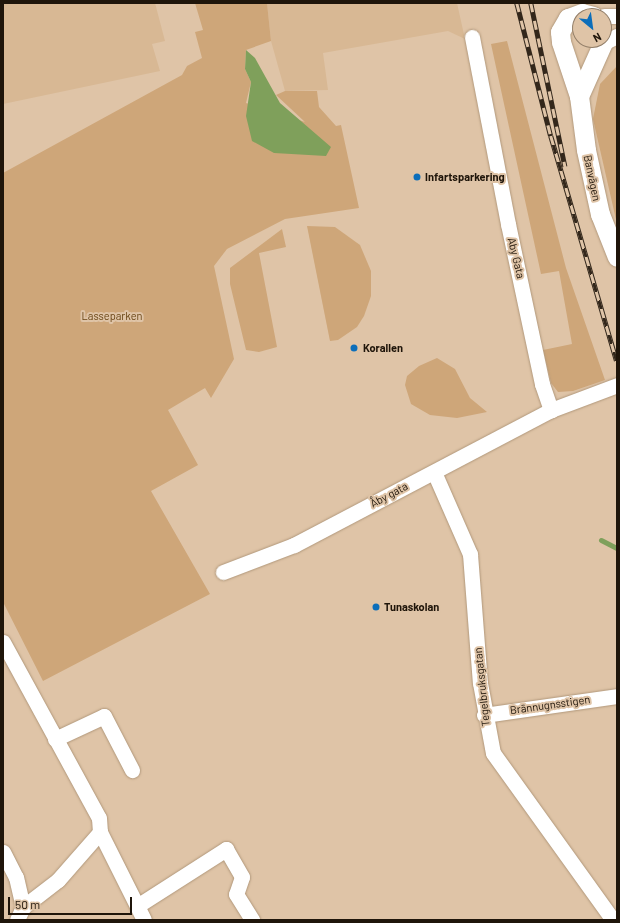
<!DOCTYPE html>
<html>
<head>
<meta charset="utf-8">
<style>
	body { margin:0 }
	#map { position:relative; width:620px; height:923px; overflow:hidden; background:#dfc4a7; font-family:Barlow,sans-serif }
	div>[style] { position:absolute }
	.built>* { inset:0; background:#d8b894 }
	.green>* { inset:0; background:#cea679 }
	.water>* { inset:0; background:#7fa05b }
	.stream>* { height:5px; margin:-2.5px; padding:0 2.5px; transform-origin:2.5px; border-radius:2.5px; background:#7fa05b }
	.roads { filter:drop-shadow(0 0 1px #b1987b) drop-shadow(0 0 1px #b1987b) }
	.minor>* { height:15px; margin:-7.5px; padding:0 7.5px; transform-origin:7.5px; border-radius:7.5px; background:#fff }
	.tertiary>* { height:19px; margin:-9.5px; padding:0 9.5px; transform-origin:9.5px; border-radius:9.5px; background:#fff }
	.rail>* { height:4.5px; margin-top:-2.25px; transform-origin:0; background:repeating-linear-gradient(90deg,#dfc4a7 0 9px,#33271b 0 18px); box-sizing:border-box; border-block:1px solid #33271b }
	.dots>* { width:11px; height:11px; translate:-50% -50%; box-sizing:border-box; border:2px solid #dfc4a7; border-radius:50% }
	span { translate:-50% -50%; white-space:nowrap; text-align:center; line-height:1.15; -webkit-text-stroke:4px #dfc4a7; paint-order:stroke }
	.poi-label { font-size:11px; color:#1f150a; font-weight:700 }
	.left { translate:0 -50%; text-align:left }
	.street-label { font-size:11px; color:#1f150a }
	.park-label { font-size:11px; color:#684414 }
	.frame { position:absolute; inset:0; border:4px solid #1f150a; pointer-events:none }
	.north { position:absolute; left:572px; top:8px; width:40px; height:40px; box-sizing:border-box; background:#dfc4a7; border:1px solid #927e68; border-radius:50%; rotate:151deg; font-size:11px; font-weight:700; line-height:16px; text-align:center; color:#1f150a }
	.north::after { content:''; display:block; margin:auto; width:14px; height:18px; background:#0c6eba; clip-path:polygon(50% 0,100% 100%,50% 72%,0 100%) }
	.scale { position:absolute; left:8px; top:897px; width:124px; height:18px; box-sizing:border-box; border:2px solid #1f150a; border-top:0; padding-left:5px; font-size:12px; line-height:14px; white-space:nowrap; color:#1f150a; -webkit-text-stroke:3px #dfc4a7; paint-order:stroke }
</style>
</head>
<body>
<div id="map">
	<div class="built">
		<div style="clip-path:polygon(3px 3px,155px 3px,165px 41px,152px 44px,160px 71px,3px 104px)"></div>
		<div style="clip-path:polygon(267px 3px,457px 3px,465px 39px,448px 31px,323px 53px,328px 90px,285px 91px,271px 41px)"></div>
	</div>
	<div class="green">
		<div style="clip-path:polygon(195px 3px,267px 3px,271px 41px,246px 50px,245px 69px,251px 82px,246px 103px,305px 122px,276px 95px,285px 91px,317px 91px,319px 107px,336px 126px,341px 125px,359px 208px,285px 219px,227px 249px,214px 266px,234px 359px,211px 398px,205px 388px,168px 410px,198px 465px,151px 491px,210px 594px,43px 681px,3px 602px,3px 173px,182px 75px,187px 66px,202px 58px,195px 32px,203px 30px)"></div>
		<div style="clip-path:polygon(507px 41px,566px 268px,605px 380px,573px 391px,558px 392px,551px 383px,543px 350px,572px 344px,559px 271px,541px 274px,491px 44px)"></div>
		<div style="clip-path:polygon(617px 66px,617px 224px,593px 119px,600px 84px)"></div>
		<div style="clip-path:polygon(307px 226px,335px 227px,360px 245px,371px 271px,371px 296px,364px 316px,357px 327px,338px 340px,330px 341px)"></div>
		<div style="clip-path:polygon(282px 229px,286px 247px,259px 253px,277px 347px,259px 352px,246px 350px,230px 284px,230px 268px)"></div>
		<div style="clip-path:polygon(437px 358px,455px 369px,470px 398px,487px 412px,457px 418px,430px 415px,411px 404px,405px 385px,407px 376px,419px 366px)"></div>
	</div>
	<div class="water">
		<div style="clip-path:polygon(246px 50px,255px 58px,280px 103px,331px 147px,326px 156px,274px 153px,252px 141px,246px 116px,251px 82px,245px 69px)"></div>
	</div>
	<div class="stream">
		<div style="left:601px;top:540px;width:18px;rotate:27deg"></div>
	</div>
	<div class="roads">
		<div class="minor">
			<div style="left:604px;top:16px;width:13px"></div>
			<div style="left:472px;top:37px;width:190px;rotate:79.1deg"></div>
			<div style="left:508px;top:224px;width:164px;rotate:78deg"></div>
			<div style="left:542px;top:384px;width:28px;rotate:71deg"></div>
			<div style="left:551px;top:410px;width:71px;rotate:-20.7deg"></div>
			<div style="left:603px;top:43px;width:16px;rotate:-27deg"></div>
			<div style="left:434px;top:472px;width:90px;rotate:66.3deg"></div>
			<div style="left:470px;top:554px;width:129px;rotate:85.6deg"></div>
			<div style="left:480px;top:683px;width:71px;rotate:79.5deg"></div>
			<div style="left:493px;top:753px;width:206px;rotate:54.3deg"></div>
			<div style="left:223px;top:572px;width:76px;rotate:-20.8deg"></div>
			<div style="left:294px;top:545px;width:290px;rotate:-27.7deg"></div>
			<div style="left:3px;top:642px;width:200px;rotate:61.4deg"></div>
			<div style="left:99px;top:818px;width:14px;rotate:86deg"></div>
			<div style="left:100px;top:832px;width:98px;rotate:63.4deg"></div>
			<div style="left:484px;top:715px;width:134px;rotate:-8.1deg"></div>
			<div style="left:55px;top:739px;width:54px;rotate:-25.1deg"></div>
			<div style="left:104px;top:716px;width:61px;rotate:62.6deg"></div>
			<div style="left:3px;top:852px;width:28px;rotate:63deg"></div>
			<div style="left:16px;top:877px;width:31px;rotate:77deg"></div>
			<div style="left:23px;top:907px;width:14px;rotate:115deg"></div>
			<div style="left:137px;top:906px;width:106px;rotate:-32.6deg"></div>
			<div style="left:226px;top:849px;width:32px;rotate:60deg"></div>
			<div style="left:242px;top:877px;width:18px;rotate:109deg"></div>
			<div style="left:236px;top:894px;width:31px;rotate:58deg"></div>
			<div style="left:23px;top:907px;width:44px;rotate:-37.6deg"></div>
			<div style="left:58px;top:880px;width:64px;rotate:-48.8deg"></div>
		</div>
		<div class="tertiary">
			<div style="left:593px;top:16px;width:11px;rotate:-165deg"></div>
			<div style="left:582px;top:13px;width:15px;rotate:160deg"></div>
			<div style="left:568px;top:18px;width:16px;rotate:120deg"></div>
			<div style="left:560px;top:32px;width:10px;rotate:84deg"></div>
			<div style="left:561px;top:42px;width:57px;rotate:71.6deg"></div>
			<div style="left:579px;top:96px;width:54px;rotate:82.6deg"></div>
			<div style="left:586px;top:150px;width:66px;rotate:77.7deg"></div>
			<div style="left:600px;top:214px;width:46px;rotate:68.4deg"></div>
			<div style="left:579px;top:96px;width:61px;rotate:-65.9deg"></div>
		</div>
	</div>
	<div class="rail">
		<div style="left:517px;top:3px;width:137px;rotate:75.7deg"></div>
		<div style="left:551px;top:136px;width:234px;rotate:73.7deg"></div>
		<div style="left:531px;top:3px;width:167px;rotate:78.2deg"></div>
	</div>
	<div class="dots">
		<div style="left:417px;top:177px;background:#0c6eba"></div>
		<div style="left:354px;top:348px;background:#0c6eba"></div>
		<div style="left:376px;top:607px;background:#0c6eba"></div>
	</div>
	<div class="poi-label">
		<span class="left" style="left:425px;top:177px">Infartsparkering</span>
		<span class="left" style="left:363px;top:348px">Korallen</span>
		<span class="left" style="left:384px;top:607px">Tunaskolan</span>
	</div>
	<div class="street-label">
		<span style="left:592px;top:178px;rotate:78deg">Banvägen</span>
		<span style="left:516px;top:258px;rotate:76deg">Aby Gata</span>
		<span style="left:389px;top:495px;rotate:-28deg">Åby gata</span>
		<span style="left:482px;top:687px;rotate:-96deg">Tegelbruksgatan</span>
		<span style="left:550px;top:705px;rotate:-8deg">Brännugnsstigen</span>
	</div>
	<div class="park-label">
		<span style="left:112px;top:316px">Lasseparken</span>
	</div>
	<div class="frame"></div>
	<div class="north">N</div>
	<div class="scale">50 m</div>
</div>
</body>
</html>
